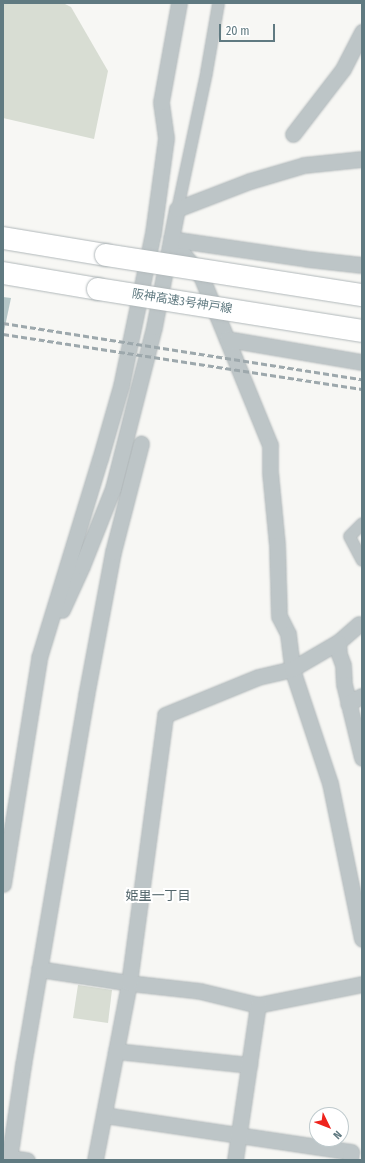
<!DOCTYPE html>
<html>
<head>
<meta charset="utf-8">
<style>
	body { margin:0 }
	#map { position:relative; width:365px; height:1163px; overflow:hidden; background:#f7f7f4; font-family:"Fira Sans Condensed","Noto Sans JP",sans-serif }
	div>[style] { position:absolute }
	.green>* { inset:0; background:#d8ddd3 }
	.water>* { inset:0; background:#b5c7c8 }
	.roads { filter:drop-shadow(0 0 1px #b1b8ba) drop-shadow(0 0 1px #b1b8ba) }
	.pedestrian>* { height:11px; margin:-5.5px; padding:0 5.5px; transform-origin:5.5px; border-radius:5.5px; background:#bdc5c7 }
	.minor>* { height:15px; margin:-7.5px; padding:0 7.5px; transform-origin:7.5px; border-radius:7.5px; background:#bdc5c7 }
	.motorway>* { height:22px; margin:-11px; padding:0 11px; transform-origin:11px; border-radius:11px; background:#fff }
	.rail>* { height:3px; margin-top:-1.5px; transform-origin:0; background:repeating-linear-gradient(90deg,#9da8ac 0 6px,transparent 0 9px) }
	.bridges { filter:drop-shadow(0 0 1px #b1b8ba) drop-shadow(0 0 1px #b1b8ba) }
	.motorway-bridge>* { height:22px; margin:-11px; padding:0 11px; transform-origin:11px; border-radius:11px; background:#fff }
	span { translate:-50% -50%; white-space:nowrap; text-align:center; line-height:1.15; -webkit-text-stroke:4px #fff; paint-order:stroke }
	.street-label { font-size:12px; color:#607a81 }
	.neighbourhood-label { font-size:13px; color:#53666b }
	.frame { position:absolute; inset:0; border:4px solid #607a81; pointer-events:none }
	.north { position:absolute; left:309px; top:1107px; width:40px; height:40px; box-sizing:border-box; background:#fff; border:1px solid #bfcacd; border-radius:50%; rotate:133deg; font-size:11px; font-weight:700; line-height:16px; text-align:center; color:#607a81 }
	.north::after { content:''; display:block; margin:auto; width:14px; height:18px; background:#ee231d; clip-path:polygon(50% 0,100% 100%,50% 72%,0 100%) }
	.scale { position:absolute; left:219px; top:24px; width:56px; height:18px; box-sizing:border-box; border:2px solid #607a81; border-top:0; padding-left:5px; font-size:12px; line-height:14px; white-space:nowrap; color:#607a81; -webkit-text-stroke:3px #fff; paint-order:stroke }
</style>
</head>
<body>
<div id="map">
	<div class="green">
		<div style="clip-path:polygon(3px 3px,63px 3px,71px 7px,108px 71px,94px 139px,3px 118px)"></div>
		<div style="clip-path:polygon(78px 985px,112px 990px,108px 1023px,73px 1018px)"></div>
	</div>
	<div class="water">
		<div style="clip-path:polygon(3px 297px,11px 298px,3px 336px)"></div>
	</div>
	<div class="roads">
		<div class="pedestrian">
			<div style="left:177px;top:209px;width:140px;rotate:-78deg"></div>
			<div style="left:206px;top:72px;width:70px;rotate:-80.1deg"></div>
			<div style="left:362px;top:523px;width:18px;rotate:135deg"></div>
			<div style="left:349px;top:536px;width:27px;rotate:62deg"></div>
		</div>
		<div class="minor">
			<div style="left:293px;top:134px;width:82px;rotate:-52.4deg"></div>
			<div style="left:343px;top:69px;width:42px;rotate:-62.8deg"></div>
			<div style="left:171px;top:239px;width:48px;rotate:51deg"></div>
			<div style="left:201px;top:276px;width:183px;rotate:67.8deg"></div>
			<div style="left:270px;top:445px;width:27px;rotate:90deg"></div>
			<div style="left:270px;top:472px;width:73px;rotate:84.5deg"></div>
			<div style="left:277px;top:545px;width:71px;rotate:88.4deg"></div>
			<div style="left:279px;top:616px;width:20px;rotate:63deg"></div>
			<div style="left:288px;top:634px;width:35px;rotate:83deg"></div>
			<div style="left:292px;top:669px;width:120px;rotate:71.6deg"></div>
			<div style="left:330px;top:783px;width:159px;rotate:78.4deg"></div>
			<div style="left:171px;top:239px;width:138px;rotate:8.3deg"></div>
			<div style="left:308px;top:259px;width:54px;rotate:6.3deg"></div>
			<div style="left:227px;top:339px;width:137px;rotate:9.7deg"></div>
			<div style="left:62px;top:610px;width:48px;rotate:-65.6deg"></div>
			<div style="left:82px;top:566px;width:84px;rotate:-68.3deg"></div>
			<div style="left:113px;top:488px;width:166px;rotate:-75.7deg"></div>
			<div style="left:154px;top:327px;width:120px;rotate:-79deg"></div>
			<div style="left:177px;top:209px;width:78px;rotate:-21deg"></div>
			<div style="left:250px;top:181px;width:56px;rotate:-16.5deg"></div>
			<div style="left:304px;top:165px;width:58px;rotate:-5.9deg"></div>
			<div style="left:359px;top:624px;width:28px;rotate:139deg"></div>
			<div style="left:338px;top:642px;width:12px;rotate:85deg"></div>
			<div style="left:339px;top:654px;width:12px;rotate:70deg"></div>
			<div style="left:343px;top:665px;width:19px;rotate:87deg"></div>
			<div style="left:344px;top:684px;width:76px;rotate:76.3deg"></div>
			<div style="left:348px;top:703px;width:16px;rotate:-27deg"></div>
			<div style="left:3px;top:884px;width:229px;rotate:-80.9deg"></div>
			<div style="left:39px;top:658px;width:208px;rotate:-73deg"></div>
			<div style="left:100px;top:459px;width:76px;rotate:-74deg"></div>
			<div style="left:121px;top:386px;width:156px;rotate:-78.2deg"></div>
			<div style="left:153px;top:233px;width:96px;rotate:-82.2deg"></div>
			<div style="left:166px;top:138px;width:36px;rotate:-98deg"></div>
			<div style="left:161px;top:102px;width:101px;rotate:-79.7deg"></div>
			<div style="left:39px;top:969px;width:91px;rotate:8.8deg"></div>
			<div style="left:129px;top:983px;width:71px;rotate:6.4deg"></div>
			<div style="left:200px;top:991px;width:60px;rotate:13.6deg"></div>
			<div style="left:258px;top:1005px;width:106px;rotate:-11.4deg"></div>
			<div style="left:116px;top:1051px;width:134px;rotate:6deg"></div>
			<div style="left:104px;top:1115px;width:250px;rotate:8.5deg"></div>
			<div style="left:351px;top:1152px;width:8px;rotate:97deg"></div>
			<div style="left:10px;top:1158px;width:17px;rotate:7deg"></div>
			<div style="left:9px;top:1160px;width:96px;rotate:-81.6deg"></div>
			<div style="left:23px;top:1065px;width:374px;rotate:-80.3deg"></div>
			<div style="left:86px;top:696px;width:147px;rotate:-79.4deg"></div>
			<div style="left:113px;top:552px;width:112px;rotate:-75.5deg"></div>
			<div style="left:95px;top:1160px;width:180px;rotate:-79.1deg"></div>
			<div style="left:129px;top:983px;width:270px;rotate:-82.3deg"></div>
			<div style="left:165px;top:715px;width:100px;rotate:-22.2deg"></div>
			<div style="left:258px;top:677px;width:35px;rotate:-13deg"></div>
			<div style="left:292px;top:669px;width:53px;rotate:-30.4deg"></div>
			<div style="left:235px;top:1160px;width:157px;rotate:-81.6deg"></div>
		</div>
		<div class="motorway">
			<div style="left:3px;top:238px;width:104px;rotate:9.4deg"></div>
			<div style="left:3px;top:273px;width:96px;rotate:9.6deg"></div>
		</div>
	</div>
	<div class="rail">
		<div style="left:3px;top:323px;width:363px;rotate:8.9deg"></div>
		<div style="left:3px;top:334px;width:363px;rotate:8.7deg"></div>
	</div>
	<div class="bridges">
		<div class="motorway-bridge">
			<div style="left:106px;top:255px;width:259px;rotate:8.9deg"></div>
			<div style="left:98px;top:289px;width:267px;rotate:9deg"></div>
		</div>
	</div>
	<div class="street-label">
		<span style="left:182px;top:302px;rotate:9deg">阪神高速3号神戸線</span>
	</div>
	<div class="neighbourhood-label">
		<span style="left:158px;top:896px">姫里一丁目</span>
	</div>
	<div class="frame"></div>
	<div class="north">N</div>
	<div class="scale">20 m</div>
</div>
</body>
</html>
